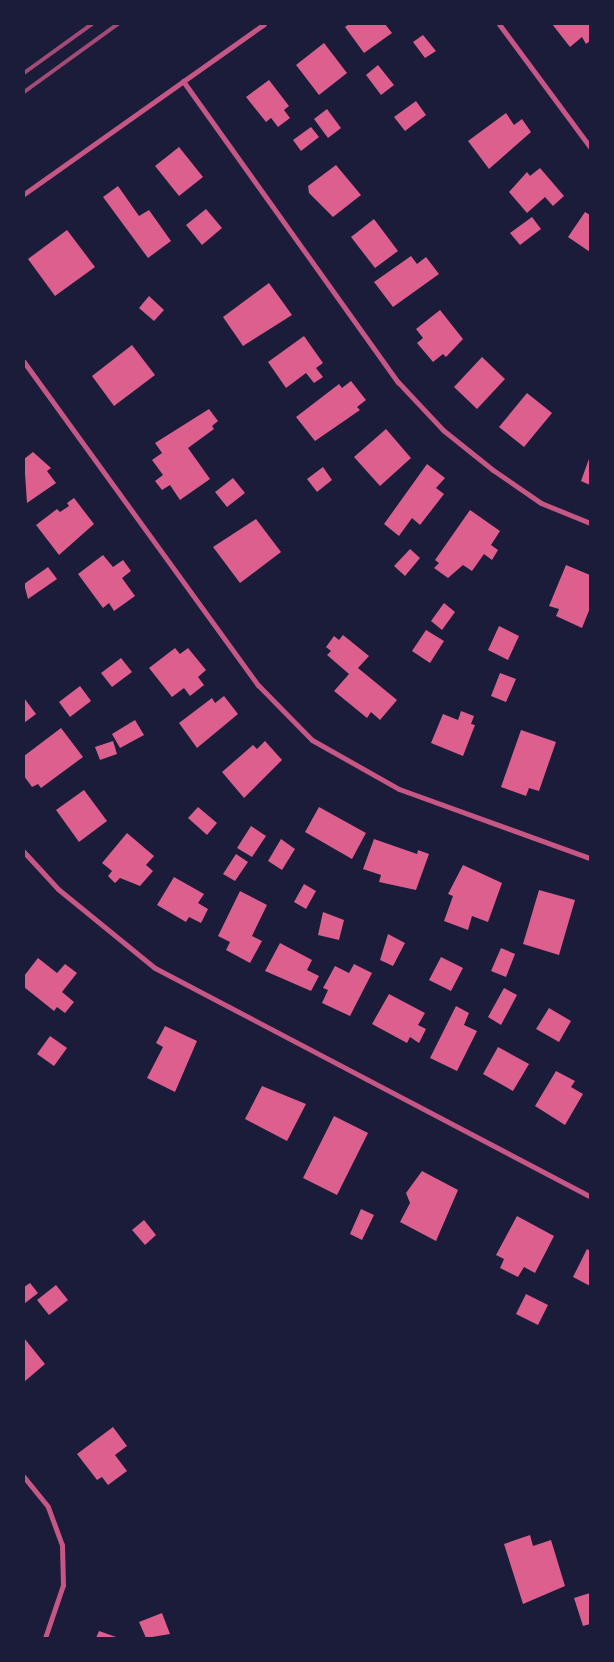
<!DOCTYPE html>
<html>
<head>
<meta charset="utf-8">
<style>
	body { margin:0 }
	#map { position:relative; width:614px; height:1662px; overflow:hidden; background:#1b1b3a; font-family:"Space Grotesk",sans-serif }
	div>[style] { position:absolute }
	.building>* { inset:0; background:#dd5f8e }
	.minor>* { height:5px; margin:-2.5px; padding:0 2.5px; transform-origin:2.5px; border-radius:2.5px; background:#c65784 }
	.rail>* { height:4px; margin:-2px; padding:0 2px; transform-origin:2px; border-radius:2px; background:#a44b75 }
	span { translate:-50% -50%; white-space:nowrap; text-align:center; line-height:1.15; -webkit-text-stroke:5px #1b1b3a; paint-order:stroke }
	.frame { position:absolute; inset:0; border:25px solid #1b1b3a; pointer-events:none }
</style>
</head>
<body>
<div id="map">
	<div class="building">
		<div style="clip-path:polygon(349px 24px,385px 24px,392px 33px,364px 53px,345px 27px)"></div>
		<div style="clip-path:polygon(552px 24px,590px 24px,590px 41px,586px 44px,582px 37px,570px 47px)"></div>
		<div style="clip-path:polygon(423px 35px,436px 51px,425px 58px,413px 42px)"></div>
		<div style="clip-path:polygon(324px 43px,347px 73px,319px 95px,296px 65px)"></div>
		<div style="clip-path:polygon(378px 65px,394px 85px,381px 95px,366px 75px)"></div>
		<div style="clip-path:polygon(269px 80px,289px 106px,284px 110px,290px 118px,278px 127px,271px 118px,266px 122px,246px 97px)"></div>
		<div style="clip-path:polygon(416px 101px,426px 115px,405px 131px,394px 117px)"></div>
		<div style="clip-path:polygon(327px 109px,341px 128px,328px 138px,314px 119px)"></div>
		<div style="clip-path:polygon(506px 113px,514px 125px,522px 119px,531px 132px,489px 169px,468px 141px)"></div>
		<div style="clip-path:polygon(311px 127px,319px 137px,301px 151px,293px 140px)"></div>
		<div style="clip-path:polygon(179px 147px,203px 177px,179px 196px,155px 166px)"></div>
		<div style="clip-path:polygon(336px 165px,361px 195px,333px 217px,309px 193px,308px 186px)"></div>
		<div style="clip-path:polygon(540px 168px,564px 196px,553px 206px,545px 197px,527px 213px,509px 192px,527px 172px,530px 176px)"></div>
		<div style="clip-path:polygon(118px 186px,139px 216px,149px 210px,171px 241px,148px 258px,103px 197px)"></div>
		<div style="clip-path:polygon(206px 209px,222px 228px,202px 245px,186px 225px)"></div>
		<div style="clip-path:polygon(585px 212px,590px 215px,590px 252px,568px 237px)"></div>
		<div style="clip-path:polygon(532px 217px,541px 229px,520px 245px,510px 233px)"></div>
		<div style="clip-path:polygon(374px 219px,398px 251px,375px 268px,351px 237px)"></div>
		<div style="clip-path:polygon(67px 230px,95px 267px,55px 296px,28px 259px)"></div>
		<div style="clip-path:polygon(411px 256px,417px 264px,426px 257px,439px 274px,393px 307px,374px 282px)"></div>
		<div style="clip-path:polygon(269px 283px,292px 315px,243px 346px,223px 317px)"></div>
		<div style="clip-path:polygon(149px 296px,164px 310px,154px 321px,139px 308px)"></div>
		<div style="clip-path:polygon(440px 310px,463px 339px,446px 357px,443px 354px,433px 362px,417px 343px,423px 338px,416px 329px)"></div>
		<div style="clip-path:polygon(304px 336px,323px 363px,316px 368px,323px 377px,314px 383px,306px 373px,286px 388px,268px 362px)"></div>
		<div style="clip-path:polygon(132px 345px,155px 375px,114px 406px,92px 376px)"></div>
		<div style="clip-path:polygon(482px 357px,505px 379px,477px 409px,454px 387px)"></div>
		<div style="clip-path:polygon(351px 381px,366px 400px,357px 407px,360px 410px,315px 441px,296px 417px,339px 384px,342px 388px)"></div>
		<div style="clip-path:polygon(527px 393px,552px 413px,524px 447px,499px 427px)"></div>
		<div style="clip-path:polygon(209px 409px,218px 421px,212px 426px,214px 429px,188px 448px,210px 479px,180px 500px,170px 485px,162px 490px,155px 481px,163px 475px,152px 460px,162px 453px,155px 443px)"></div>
		<div style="clip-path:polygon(386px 429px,411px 458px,380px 486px,354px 457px)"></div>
		<div style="clip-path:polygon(33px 452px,51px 468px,47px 471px,56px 483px,27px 503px,24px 459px)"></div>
		<div style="clip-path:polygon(590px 456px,590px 485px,581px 481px)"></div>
		<div style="clip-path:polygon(427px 464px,445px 478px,436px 488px,444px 494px,420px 525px,412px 518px,399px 536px,384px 524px)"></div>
		<div style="clip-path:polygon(323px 467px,332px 480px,317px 492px,307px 479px)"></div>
		<div style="clip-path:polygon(233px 478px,245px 493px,227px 507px,215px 492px)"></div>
		<div style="clip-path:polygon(74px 498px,94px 524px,59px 555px,36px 525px,57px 509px,60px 512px,69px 506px,67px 503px)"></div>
		<div style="clip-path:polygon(470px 510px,500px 531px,491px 545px,498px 550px,492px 560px,484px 554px,472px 571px,463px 565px,448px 578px,434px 568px,439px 563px,435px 560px)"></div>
		<div style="clip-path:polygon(256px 519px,281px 552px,240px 583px,213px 547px)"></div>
		<div style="clip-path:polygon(410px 549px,420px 558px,405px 576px,394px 566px)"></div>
		<div style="clip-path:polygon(103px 555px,113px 567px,123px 560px,131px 571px,122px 578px,135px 596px,114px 611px,109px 603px,103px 608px,78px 574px)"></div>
		<div style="clip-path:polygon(566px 565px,590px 575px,590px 608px,582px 628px,556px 616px,559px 609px,549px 606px)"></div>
		<div style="clip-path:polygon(48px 567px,57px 579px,28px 599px,24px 584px)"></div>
		<div style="clip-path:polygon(444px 603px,455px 612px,442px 630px,431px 621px)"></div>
		<div style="clip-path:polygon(499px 626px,519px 636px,508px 660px,488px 650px)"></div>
		<div style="clip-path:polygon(426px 630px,444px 641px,430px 663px,412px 651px)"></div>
		<div style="clip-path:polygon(343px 635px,369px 656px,358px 668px,397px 700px,380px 720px,371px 712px,367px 718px,334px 691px,349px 674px,327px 655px,331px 651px,326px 647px,334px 636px,339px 640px)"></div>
		<div style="clip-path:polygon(175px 648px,180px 654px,188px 648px,206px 670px,198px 677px,204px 685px,190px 696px,184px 688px,172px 697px,149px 668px)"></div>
		<div style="clip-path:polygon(121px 658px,132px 672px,112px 687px,101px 673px)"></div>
		<div style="clip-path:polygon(500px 673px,516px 679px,506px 702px,491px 696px)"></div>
		<div style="clip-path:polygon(80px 686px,91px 701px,70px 717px,59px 702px)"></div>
		<div style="clip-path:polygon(224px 696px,238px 714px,197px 748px,179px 723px,212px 698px,215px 703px)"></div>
		<div style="clip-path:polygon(24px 698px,36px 714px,24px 723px)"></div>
		<div style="clip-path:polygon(461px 711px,474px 716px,471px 724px,475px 725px,463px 756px,431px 743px,443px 714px,458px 720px)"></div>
		<div style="clip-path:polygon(135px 720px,144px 735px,120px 748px,112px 734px)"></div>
		<div style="clip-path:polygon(61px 728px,83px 757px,41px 788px,38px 784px,32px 787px,24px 776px,24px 756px)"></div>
		<div style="clip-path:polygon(521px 730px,556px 742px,539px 791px,529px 788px,526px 796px,501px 787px)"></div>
		<div style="clip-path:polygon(113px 741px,117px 754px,100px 760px,95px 747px)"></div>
		<div style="clip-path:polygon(265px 741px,282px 760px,244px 798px,222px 772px,253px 745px,257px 749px)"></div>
		<div style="clip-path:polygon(84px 790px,107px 821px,79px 842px,56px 810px)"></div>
		<div style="clip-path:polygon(198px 807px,217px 823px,207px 835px,188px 818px)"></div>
		<div style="clip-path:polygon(319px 807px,366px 833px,352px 859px,305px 832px)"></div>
		<div style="clip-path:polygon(251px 826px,266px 836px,252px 857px,237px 848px)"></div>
		<div style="clip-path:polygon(127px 833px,154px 856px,146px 865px,153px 871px,140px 886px,120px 878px,115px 883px,108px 876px,112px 871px,102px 863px)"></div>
		<div style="clip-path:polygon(281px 839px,295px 849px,282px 870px,268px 861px)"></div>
		<div style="clip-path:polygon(374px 839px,417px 854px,418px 850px,429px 854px,416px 890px,379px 882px,381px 875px,363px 869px)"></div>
		<div style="clip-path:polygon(236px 854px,248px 862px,235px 881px,223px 874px)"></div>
		<div style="clip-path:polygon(463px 865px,502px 883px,488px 922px,472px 916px,468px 930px,444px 921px,453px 896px,448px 894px)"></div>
		<div style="clip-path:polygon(174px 877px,204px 894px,198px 903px,208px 909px,201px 923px,189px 917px,186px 922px,157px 905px)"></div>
		<div style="clip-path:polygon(304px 884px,316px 891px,306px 909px,294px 902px)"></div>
		<div style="clip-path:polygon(539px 890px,575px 900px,559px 955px,523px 944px)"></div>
		<div style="clip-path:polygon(240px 891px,267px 905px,252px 936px,262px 941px,250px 963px,226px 950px,230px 942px,218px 936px)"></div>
		<div style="clip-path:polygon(323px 912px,344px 920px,339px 940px,318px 935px)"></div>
		<div style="clip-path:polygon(388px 934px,405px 943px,393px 966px,380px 960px)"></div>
		<div style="clip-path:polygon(280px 943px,312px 960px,307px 970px,319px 976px,311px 991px,265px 971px)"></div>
		<div style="clip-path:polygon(501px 948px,515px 954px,506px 977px,491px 971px)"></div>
		<div style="clip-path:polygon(441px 957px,463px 968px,451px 991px,429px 980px)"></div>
		<div style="clip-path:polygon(38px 958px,57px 973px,65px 964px,77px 973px,62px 992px,74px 1002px,65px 1013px,57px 1007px,54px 1011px,24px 987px,24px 976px)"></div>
		<div style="clip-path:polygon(354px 964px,372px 973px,350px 1016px,322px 1003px,328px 990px,323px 988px,335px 966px,349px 973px)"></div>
		<div style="clip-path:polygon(504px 988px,517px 995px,501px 1025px,488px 1017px)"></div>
		<div style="clip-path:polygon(389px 994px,425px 1013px,418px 1025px,426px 1029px,419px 1043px,410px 1037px,407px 1043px,372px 1024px)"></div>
		<div style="clip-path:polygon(456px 1006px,469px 1013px,464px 1025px,477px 1031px,457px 1071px,430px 1058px)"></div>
		<div style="clip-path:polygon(549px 1008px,571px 1021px,559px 1042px,536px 1029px)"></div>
		<div style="clip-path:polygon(165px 1026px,197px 1041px,175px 1092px,147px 1078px,163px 1047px,156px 1043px)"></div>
		<div style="clip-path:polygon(50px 1036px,67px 1048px,54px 1066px,37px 1054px)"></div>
		<div style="clip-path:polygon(498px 1047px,529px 1064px,513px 1091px,483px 1074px)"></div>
		<div style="clip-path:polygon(556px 1071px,575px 1081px,571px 1087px,583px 1094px,565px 1125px,535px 1106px)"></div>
		<div style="clip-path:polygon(262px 1086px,306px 1104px,287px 1141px,245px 1119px)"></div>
		<div style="clip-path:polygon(334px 1116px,368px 1133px,337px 1195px,303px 1178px)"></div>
		<div style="clip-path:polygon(422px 1171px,458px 1190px,436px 1241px,400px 1222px,410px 1203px,406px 1193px)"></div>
		<div style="clip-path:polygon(361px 1209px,374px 1215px,362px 1240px,350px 1234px)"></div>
		<div style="clip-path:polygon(517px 1216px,554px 1236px,535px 1273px,524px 1267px,518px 1277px,500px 1268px,504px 1259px,496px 1255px)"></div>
		<div style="clip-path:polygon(144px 1220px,156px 1235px,145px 1245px,132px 1230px)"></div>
		<div style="clip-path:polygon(587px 1249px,590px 1251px,590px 1286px,573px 1277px)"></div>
		<div style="clip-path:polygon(30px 1283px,38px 1293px,24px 1304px,24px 1287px)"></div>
		<div style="clip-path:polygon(56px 1285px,68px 1300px,49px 1315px,37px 1300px)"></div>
		<div style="clip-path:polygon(526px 1294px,548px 1305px,538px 1325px,516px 1314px)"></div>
		<div style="clip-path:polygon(24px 1338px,45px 1364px,24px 1382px)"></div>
		<div style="clip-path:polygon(113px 1427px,127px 1446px,115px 1455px,127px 1471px,108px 1485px,102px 1477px,97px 1480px,77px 1454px)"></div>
		<div style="clip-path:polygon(530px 1535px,533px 1546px,551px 1540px,565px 1586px,523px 1604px,504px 1544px)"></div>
		<div style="clip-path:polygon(590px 1593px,590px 1624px,583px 1626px,574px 1598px)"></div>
		<div style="clip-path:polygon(162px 1613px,170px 1634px,146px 1638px,139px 1622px)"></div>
		<div style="clip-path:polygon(99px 1631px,119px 1638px,96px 1638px)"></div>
	</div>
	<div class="minor">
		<div style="left:499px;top:24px;width:153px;rotate:53.5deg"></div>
		<div style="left:183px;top:81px;width:370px;rotate:54.5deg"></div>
		<div style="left:398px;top:382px;width:66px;rotate:46.8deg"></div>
		<div style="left:443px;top:430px;width:64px;rotate:38.7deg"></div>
		<div style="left:493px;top:470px;width:58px;rotate:34.5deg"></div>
		<div style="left:541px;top:503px;width:53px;rotate:22.2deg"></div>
		<div style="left:24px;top:194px;width:294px;rotate:-35.3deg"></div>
		<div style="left:24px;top:362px;width:399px;rotate:54.1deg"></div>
		<div style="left:258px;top:685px;width:77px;rotate:45.5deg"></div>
		<div style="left:312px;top:740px;width:100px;rotate:29.4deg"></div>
		<div style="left:399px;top:789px;width:203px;rotate:19.9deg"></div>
		<div style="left:24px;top:852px;width:50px;rotate:47.4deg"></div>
		<div style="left:58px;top:889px;width:125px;rotate:39.2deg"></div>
		<div style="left:155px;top:968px;width:491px;rotate:27.7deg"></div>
		<div style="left:24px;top:1477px;width:38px;rotate:51deg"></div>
		<div style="left:48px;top:1507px;width:40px;rotate:69.8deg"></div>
		<div style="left:62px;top:1545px;width:40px;rotate:88.6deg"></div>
		<div style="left:63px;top:1585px;width:56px;rotate:108.8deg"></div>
	</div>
	<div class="rail">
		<div style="left:24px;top:73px;width:84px;rotate:-35.8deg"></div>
		<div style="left:24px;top:92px;width:116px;rotate:-35.9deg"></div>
	</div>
	<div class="frame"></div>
</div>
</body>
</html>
